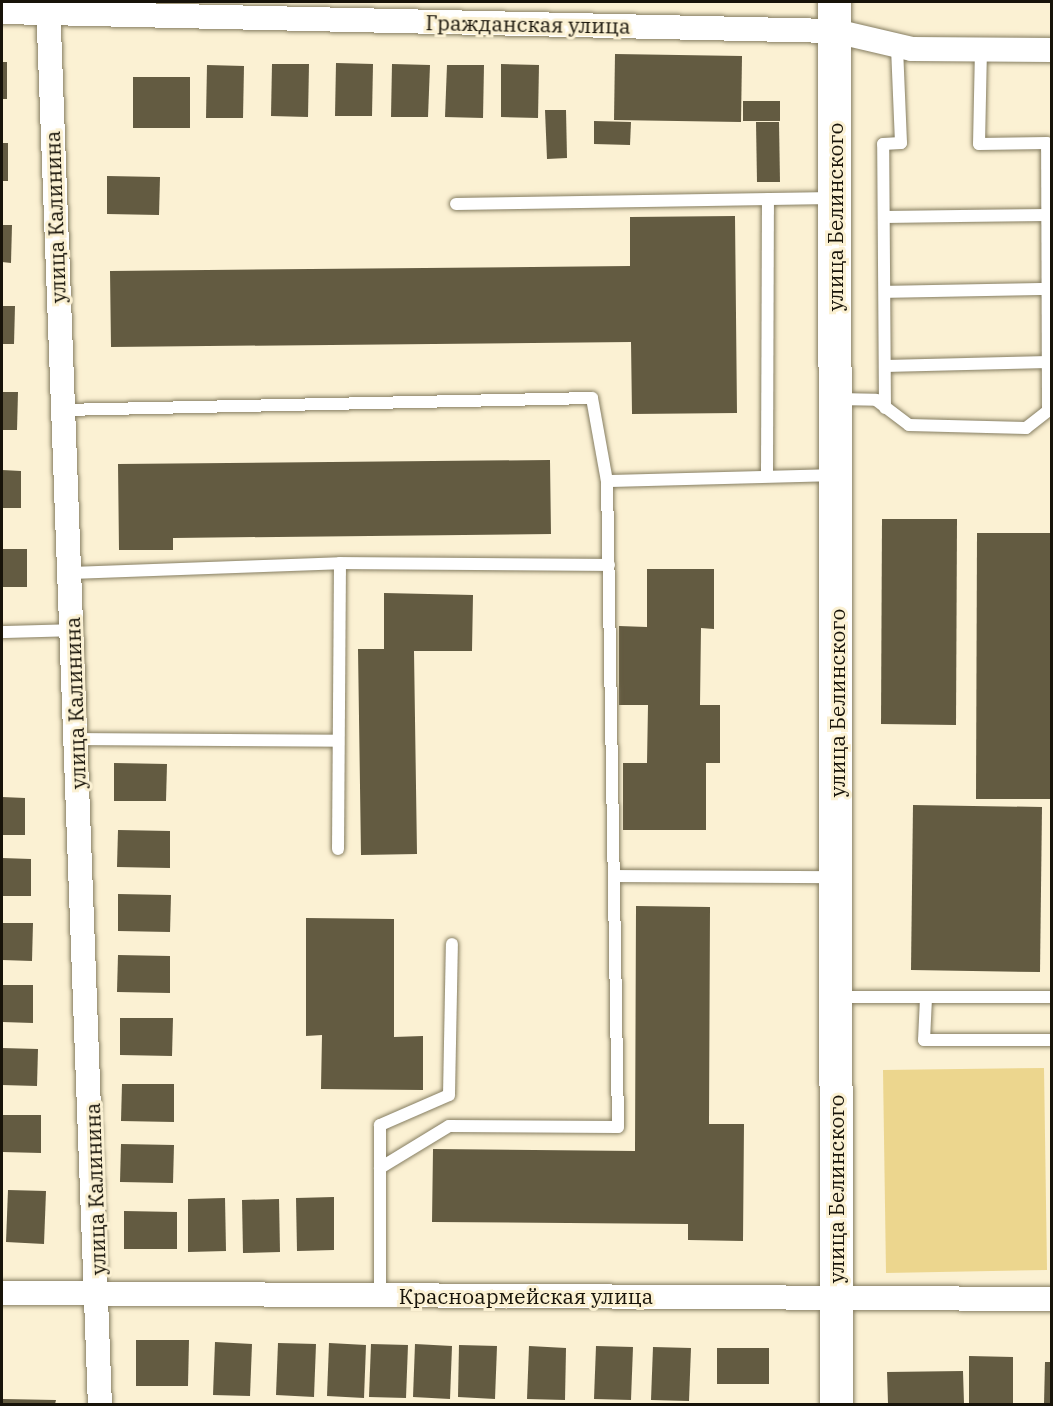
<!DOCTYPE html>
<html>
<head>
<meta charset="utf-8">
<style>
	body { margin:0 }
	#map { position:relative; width:1053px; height:1406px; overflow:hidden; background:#fbf1d3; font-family:"IBM Plex Serif",serif }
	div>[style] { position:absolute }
	.green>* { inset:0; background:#ecd68e }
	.building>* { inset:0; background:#635b41 }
	.roads { filter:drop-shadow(0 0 2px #857d61) drop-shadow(0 0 2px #857d61) }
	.lane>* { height:12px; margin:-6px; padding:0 6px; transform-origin:6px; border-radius:6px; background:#fff }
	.street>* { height:24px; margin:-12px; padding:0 12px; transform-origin:12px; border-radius:12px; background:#fff }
	.secondary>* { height:33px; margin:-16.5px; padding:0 16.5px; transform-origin:16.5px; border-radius:16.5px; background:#fff }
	span { translate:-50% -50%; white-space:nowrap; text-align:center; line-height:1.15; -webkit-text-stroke:6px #fbf1d3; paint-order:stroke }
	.street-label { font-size:21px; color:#171309 }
	.frame { position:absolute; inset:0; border:3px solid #171309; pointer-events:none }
</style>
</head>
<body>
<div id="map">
	<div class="green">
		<div style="clip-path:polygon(1044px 1068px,1047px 1270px,886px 1273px,883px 1070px)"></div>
	</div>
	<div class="building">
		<div style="clip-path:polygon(615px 54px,742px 56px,741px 122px,614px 120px)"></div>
		<div style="clip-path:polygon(2px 62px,7px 62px,7px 99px,2px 99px)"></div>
		<div style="clip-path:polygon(336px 63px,373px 64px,372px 116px,335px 116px)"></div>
		<div style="clip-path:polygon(272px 64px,309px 64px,308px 117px,271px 116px)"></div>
		<div style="clip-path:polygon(392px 64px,430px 65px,428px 117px,391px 117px)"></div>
		<div style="clip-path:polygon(501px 64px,539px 65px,538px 118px,501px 117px)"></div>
		<div style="clip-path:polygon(207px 65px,244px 66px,243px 118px,206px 118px)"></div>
		<div style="clip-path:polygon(447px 65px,484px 65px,483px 118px,445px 117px)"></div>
		<div style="clip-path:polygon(133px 77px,190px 77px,190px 128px,133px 128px)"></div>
		<div style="clip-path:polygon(743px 101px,780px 101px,780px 121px,743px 121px)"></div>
		<div style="clip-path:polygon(545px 110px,566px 110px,567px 158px,547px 159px)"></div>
		<div style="clip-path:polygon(594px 121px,631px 122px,630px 145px,594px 144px)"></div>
		<div style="clip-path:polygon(756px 122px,779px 122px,780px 182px,757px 182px)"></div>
		<div style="clip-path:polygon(2px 143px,8px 143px,8px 181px,2px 181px)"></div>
		<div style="clip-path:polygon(107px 176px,160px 177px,159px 215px,107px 214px)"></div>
		<div style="clip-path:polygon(735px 216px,737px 413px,632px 414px,631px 342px,111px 347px,110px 271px,630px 266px,630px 217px)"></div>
		<div style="clip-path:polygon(2px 225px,12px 225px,11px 263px,2px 262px)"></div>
		<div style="clip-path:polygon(2px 306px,15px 306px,14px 344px,2px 344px)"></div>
		<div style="clip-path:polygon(2px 392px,18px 392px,17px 430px,2px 430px)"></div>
		<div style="clip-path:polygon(550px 460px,551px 534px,173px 538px,173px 550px,119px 550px,118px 464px)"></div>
		<div style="clip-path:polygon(2px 470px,21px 471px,21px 508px,2px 508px)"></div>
		<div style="clip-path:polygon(882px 519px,957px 519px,956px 725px,881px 724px)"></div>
		<div style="clip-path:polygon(977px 533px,1052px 533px,1052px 799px,976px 799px)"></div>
		<div style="clip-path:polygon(2px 549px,27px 549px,27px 587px,2px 587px)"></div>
		<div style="clip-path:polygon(647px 569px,714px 569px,714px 629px,701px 628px,700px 705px,720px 705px,720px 763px,706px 763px,706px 830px,623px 830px,623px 763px,647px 763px,648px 705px,619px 705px,619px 626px,647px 627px)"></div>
		<div style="clip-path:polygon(384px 593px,473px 595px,472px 651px,414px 651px,417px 854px,361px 855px,358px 649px,384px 649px)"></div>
		<div style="clip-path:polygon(114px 763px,167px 764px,166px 801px,114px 801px)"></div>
		<div style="clip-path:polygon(2px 797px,25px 798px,25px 835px,2px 835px)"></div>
		<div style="clip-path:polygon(913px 805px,1042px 807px,1040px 972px,911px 970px)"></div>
		<div style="clip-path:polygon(118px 830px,170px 831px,170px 868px,117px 867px)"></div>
		<div style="clip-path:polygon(2px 858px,31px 859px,31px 896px,2px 896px)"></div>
		<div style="clip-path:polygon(118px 894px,171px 895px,170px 932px,118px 931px)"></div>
		<div style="clip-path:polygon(636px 906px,710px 907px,709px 1124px,744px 1124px,743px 1241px,688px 1240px,688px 1224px,432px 1222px,433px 1149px,635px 1151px)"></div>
		<div style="clip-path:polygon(306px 918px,394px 919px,394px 1037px,423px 1036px,423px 1090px,321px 1089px,322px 1035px,306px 1036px)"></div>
		<div style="clip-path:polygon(2px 923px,33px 923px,32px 961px,2px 960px)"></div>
		<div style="clip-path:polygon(118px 955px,170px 956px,170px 993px,117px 992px)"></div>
		<div style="clip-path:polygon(2px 985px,33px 985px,33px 1023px,2px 1022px)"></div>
		<div style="clip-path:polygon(120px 1018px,173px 1018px,172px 1056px,120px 1055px)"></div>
		<div style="clip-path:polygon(2px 1048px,38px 1049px,37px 1086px,2px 1085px)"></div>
		<div style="clip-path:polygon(122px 1084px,174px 1084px,174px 1122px,121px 1121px)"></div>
		<div style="clip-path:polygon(2px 1115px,41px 1115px,41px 1153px,2px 1152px)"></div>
		<div style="clip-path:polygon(121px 1144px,174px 1145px,173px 1183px,120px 1182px)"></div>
		<div style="clip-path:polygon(8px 1190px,46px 1191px,44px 1244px,6px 1242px)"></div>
		<div style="clip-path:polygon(334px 1197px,334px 1250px,297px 1251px,296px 1198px)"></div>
		<div style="clip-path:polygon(225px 1198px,226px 1251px,188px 1252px,188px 1199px)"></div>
		<div style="clip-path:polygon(279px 1199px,280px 1252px,243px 1253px,242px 1200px)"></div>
		<div style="clip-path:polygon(124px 1211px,177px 1212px,177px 1249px,124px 1249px)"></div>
		<div style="clip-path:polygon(136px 1340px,189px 1340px,188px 1386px,136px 1386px)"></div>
		<div style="clip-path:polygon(215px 1342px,252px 1344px,250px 1396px,213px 1395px)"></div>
		<div style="clip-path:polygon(278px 1343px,316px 1344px,314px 1397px,276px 1395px)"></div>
		<div style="clip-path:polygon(329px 1343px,366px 1345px,364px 1398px,327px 1396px)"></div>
		<div style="clip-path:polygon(371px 1344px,408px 1345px,406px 1398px,369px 1397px)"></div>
		<div style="clip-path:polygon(415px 1344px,452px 1346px,450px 1399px,413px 1397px)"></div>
		<div style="clip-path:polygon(459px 1345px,497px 1346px,495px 1399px,458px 1397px)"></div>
		<div style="clip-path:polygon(529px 1346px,566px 1348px,565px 1400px,527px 1399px)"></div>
		<div style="clip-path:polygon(596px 1346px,633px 1347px,631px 1400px,594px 1399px)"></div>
		<div style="clip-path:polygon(653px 1347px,691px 1348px,689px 1401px,651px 1400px)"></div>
		<div style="clip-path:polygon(717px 1348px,769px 1348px,769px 1384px,717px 1384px)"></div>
		<div style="clip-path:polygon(969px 1356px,1013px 1357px,1013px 1404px,969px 1404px)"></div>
		<div style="clip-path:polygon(1045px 1362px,1052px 1362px,1052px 1404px,1044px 1404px)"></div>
		<div style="clip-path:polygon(963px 1371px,964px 1404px,888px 1404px,887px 1372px)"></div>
		<div style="clip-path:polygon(3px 1399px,56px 1400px,55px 1404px,3px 1404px)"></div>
	</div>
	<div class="roads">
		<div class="lane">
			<div style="left:456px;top:204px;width:377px;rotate:-0.9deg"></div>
			<div style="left:884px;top:217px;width:163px;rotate:-0.7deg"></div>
			<div style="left:885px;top:292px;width:163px;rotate:-1.1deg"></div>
			<div style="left:885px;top:366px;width:163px;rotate:-1.4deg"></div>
			<div style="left:837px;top:399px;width:39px;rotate:1deg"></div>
			<div style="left:876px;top:400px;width:41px;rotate:37.1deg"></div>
			<div style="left:909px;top:425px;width:117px;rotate:1.5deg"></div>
			<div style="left:1026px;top:428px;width:28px;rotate:-38deg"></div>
			<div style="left:1048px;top:411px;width:268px;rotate:-90.2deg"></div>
			<div style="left:1047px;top:143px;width:68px;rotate:179.2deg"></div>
			<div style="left:979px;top:144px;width:94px;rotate:-88.8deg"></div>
			<div style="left:885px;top:408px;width:264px;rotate:-90.4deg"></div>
			<div style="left:883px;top:144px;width:18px;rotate:-3deg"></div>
			<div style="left:901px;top:143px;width:97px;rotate:-92.4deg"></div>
			<div style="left:63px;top:410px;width:529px;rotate:-1.3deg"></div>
			<div style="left:592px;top:398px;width:84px;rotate:79.8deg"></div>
			<div style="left:607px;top:481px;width:646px;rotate:89.02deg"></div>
			<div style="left:618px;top:1127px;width:169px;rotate:-179.7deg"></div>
			<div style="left:449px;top:1126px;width:81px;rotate:148.7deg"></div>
			<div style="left:767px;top:475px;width:276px;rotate:-89.8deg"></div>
			<div style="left:607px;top:481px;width:225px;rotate:-1.5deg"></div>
			<div style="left:70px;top:573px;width:270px;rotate:-2.1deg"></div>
			<div style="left:2px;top:632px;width:70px;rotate:-1.6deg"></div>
			<div style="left:76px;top:739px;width:262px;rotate:0.4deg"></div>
			<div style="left:338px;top:849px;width:286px;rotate:-89.6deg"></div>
			<div style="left:340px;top:563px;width:269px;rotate:0.4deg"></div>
			<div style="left:615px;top:876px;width:221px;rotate:0.3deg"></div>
			<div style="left:835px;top:997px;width:217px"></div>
			<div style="left:926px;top:998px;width:42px;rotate:92.7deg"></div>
			<div style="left:924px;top:1040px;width:128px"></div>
			<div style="left:380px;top:1296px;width:171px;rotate:-90deg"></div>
			<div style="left:380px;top:1125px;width:75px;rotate:-23.5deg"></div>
			<div style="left:449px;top:1095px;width:151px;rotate:-88.9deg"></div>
		</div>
		<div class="street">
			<div style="left:48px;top:2px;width:1403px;rotate:87.88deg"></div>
			<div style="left:2px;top:12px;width:833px;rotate:1.31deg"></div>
			<div style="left:835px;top:31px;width:79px;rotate:13.2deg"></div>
			<div style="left:912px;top:49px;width:140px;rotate:0.4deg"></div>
			<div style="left:2px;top:1293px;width:1050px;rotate:0.33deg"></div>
		</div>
		<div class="secondary">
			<div style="left:834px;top:2px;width:1402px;rotate:89.92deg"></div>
		</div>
	</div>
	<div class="street-label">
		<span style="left:528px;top:24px;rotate:1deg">Гражданская улица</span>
		<span style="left:55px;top:217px;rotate:-92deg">улица Калинина</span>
		<span style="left:835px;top:217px;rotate:-90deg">улица Белинского</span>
		<span style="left:75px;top:703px;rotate:-92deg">улица Калинина</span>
		<span style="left:837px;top:703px;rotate:-90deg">улица Белинского</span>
		<span style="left:95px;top:1189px;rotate:-92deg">улица Калинина</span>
		<span style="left:836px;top:1189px;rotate:-90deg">улица Белинского</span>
		<span style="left:526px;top:1296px">Красноармейская улица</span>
	</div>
	<div class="frame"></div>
</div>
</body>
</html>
